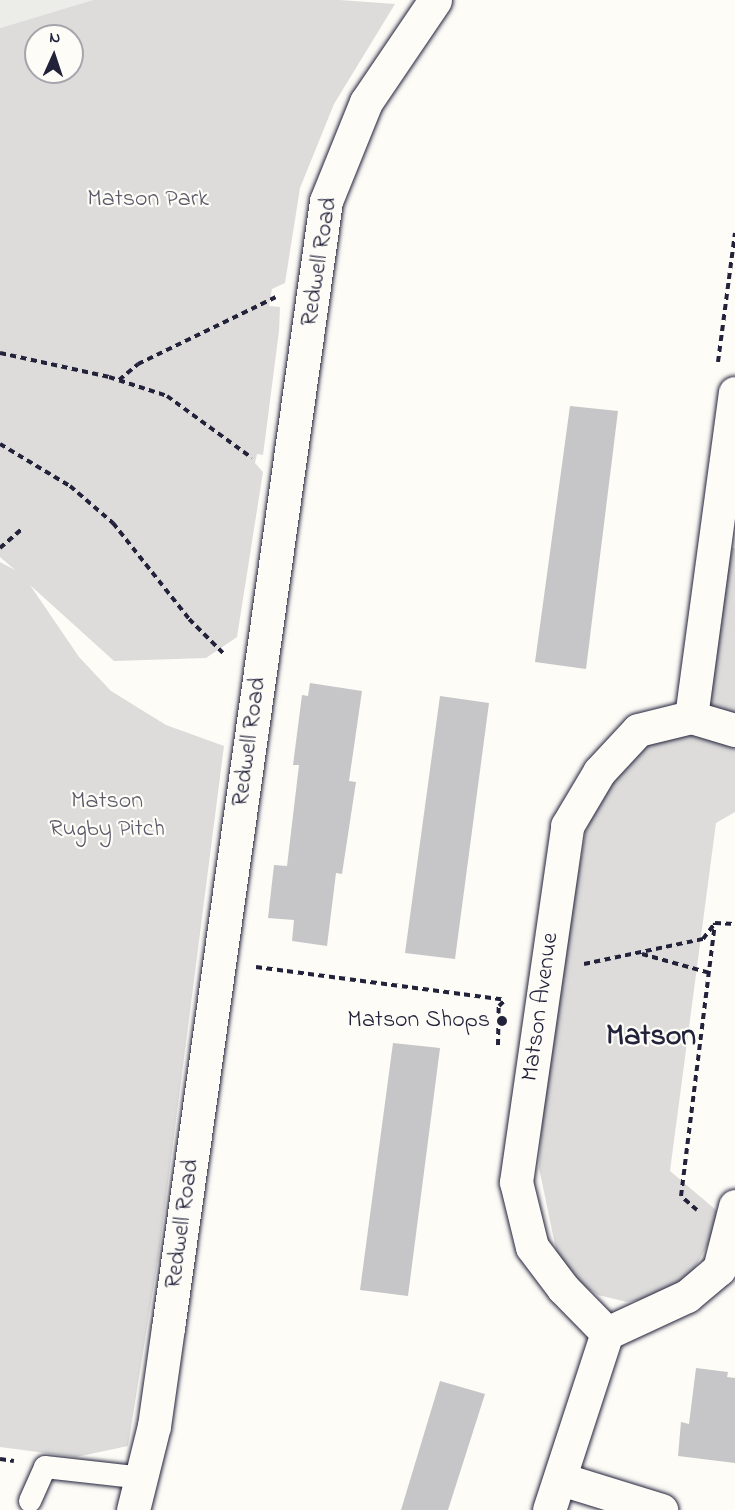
<!DOCTYPE html>
<html>
<head>
<meta charset="utf-8">
<style>
	body { margin:0 }
	#map { position:relative; width:735px; height:1510px; overflow:hidden; background:#fdfcf7; font-family:"Indie Flower",sans-serif }
	div>[style] { position:absolute }
	.built>* { inset:0; background:#ecece9 }
	.green>* { inset:0; background:#dddcdb }
	.building>* { inset:0; background:#c6c6c8 }
	.path>* { height:4px; margin-top:-2px; transform-origin:0; background:repeating-linear-gradient(90deg,#22223b 0 6px,transparent 0 10.5px) }
	.roads { filter:drop-shadow(0 0 2px #22223b) drop-shadow(0 0 2px #22223b) }
	.service>* { height:22px; margin:-11px; padding:0 11px; transform-origin:11px; border-radius:11px; background:#fdfcf7 }
	.minor>* { height:33px; margin:-16.5px; padding:0 16.5px; transform-origin:16.5px; border-radius:16.5px; background:#fdfcf7 }
	.dots>* { width:16px; height:16px; translate:-50% -50%; box-sizing:border-box; border:3px solid #fdfcf7; border-radius:50% }
	span { translate:-50% -50%; white-space:nowrap; text-align:center; line-height:1.15; -webkit-text-stroke:4.5px #fdfcf7; paint-order:stroke }
	.park-label { font-size:24px; color:#5a5a6b }
	.street-label { font-size:24px; color:#22223b }
	.poi-label { font-size:24px; color:#22223b }
	.right { translate:-100% -50%; text-align:right }
	.district-label { font-size:30px; color:#22223b; font-weight:700 }
	.north { position:absolute; left:24px; top:24px; width:60px; height:60px; box-sizing:border-box; background:#fdfcf7; border:2px solid #a5a5ac; border-radius:50%; rotate:3deg; font-size:16px; font-weight:700; line-height:24px; text-align:center; color:#22223b }
	.north::after { content:''; display:block; margin:auto; width:21px; height:27px; background:#22223b; clip-path:polygon(50% 0,100% 100%,50% 72%,0 100%) }
</style>
</head>
<body>
<div id="map">
	<div class="built">
		<div style="clip-path:polygon(0 0,93px 0,0 28px)"></div>
	</div>
	<div class="green">
		<div style="clip-path:polygon(evenodd,93px 0,340px 0,395px 4px,334px 104px,300px 188px,285px 283px,272px 289px,269px 306px,280px 307px,279px 331px,263px 455px,257px 454px,255px 463px,263px 472px,237px 637px,206px 658px,114px 661px,30px 585px,79px 657px,111px 691px,166px 725px,224px 746px,159px 1253px,128px 1446px,76px 1457px,0 1447px,0 562px,15px 570px,0 557px,0 28px,93px 0,36px 36px,72px 36px,72px 72px,36px 72px,36px 36px)"></div>
		<div style="clip-path:polygon(715px 545px,735px 548px,735px 730px,691px 717px)"></div>
		<div style="clip-path:polygon(673px 729px,726px 743px,735px 749px,735px 812px,716px 823px,670px 1171px,723px 1216px,691px 1275px,651px 1298px,627px 1302px,598px 1295px,584px 1286px,557px 1254px,539px 1168px,542px 1121px,558px 990px,586px 830px,602px 792px,646px 739px)"></div>
	</div>
	<div class="building">
		<div style="clip-path:polygon(570px 406px,618px 411px,586px 669px,535px 662px)"></div>
		<div style="clip-path:polygon(310px 683px,362px 691px,349px 781px,356px 782px,342px 874px,336px 873px,327px 946px,292px 941px,294px 920px,268px 918px,274px 865px,287px 866px,299px 765px,293px 765px,302px 695px,308px 696px)"></div>
		<div style="clip-path:polygon(440px 696px,489px 703px,455px 959px,405px 953px)"></div>
		<div style="clip-path:polygon(393px 1043px,440px 1048px,408px 1296px,360px 1290px)"></div>
		<div style="clip-path:polygon(696px 1368px,728px 1372px,727px 1377px,735px 1378px,735px 1463px,678px 1456px,681px 1422px,689px 1424px)"></div>
		<div style="clip-path:polygon(440px 1381px,485px 1394px,448px 1510px,401px 1510px)"></div>
	</div>
	<div class="path">
		<div style="left:0;top:353px;width:112px;rotate:12.4deg"></div>
		<div style="left:109px;top:377px;width:61px;rotate:18.1deg"></div>
		<div style="left:167px;top:396px;width:105px;rotate:36.1deg"></div>
		<div style="left:718px;top:362px;width:130px;rotate:-82.5deg"></div>
		<div style="left:119px;top:380px;width:25px;rotate:-40deg"></div>
		<div style="left:138px;top:364px;width:153px;rotate:-25.9deg"></div>
		<div style="left:0;top:444px;width:82px;rotate:31deg"></div>
		<div style="left:70px;top:486px;width:57px;rotate:40.7deg"></div>
		<div style="left:113px;top:523px;width:122px;rotate:51.6deg"></div>
		<div style="left:189px;top:619px;width:49px;rotate:45deg"></div>
		<div style="left:0;top:548px;width:28px;rotate:-41deg"></div>
		<div style="left:642px;top:954px;width:71px;rotate:15.6deg"></div>
		<div style="left:584px;top:964px;width:122px;rotate:-11.9deg"></div>
		<div style="left:703px;top:939px;width:20px;rotate:-53deg"></div>
		<div style="left:715px;top:923px;width:20px;rotate:3deg"></div>
		<div style="left:256px;top:967px;width:251px;rotate:7.5deg"></div>
		<div style="left:498px;top:1045px;width:39px;rotate:-89deg"></div>
		<div style="left:499px;top:1006px;width:7px;rotate:-45deg"></div>
		<div style="left:697px;top:1210px;width:21px;rotate:-139deg"></div>
		<div style="left:681px;top:1196px;width:275px;rotate:-82.9deg"></div>
		<div style="left:0;top:1459px;width:14px;rotate:8deg"></div>
	</div>
	<div class="roads">
		<div class="service">
			<div style="left:30px;top:1501px;width:37px;rotate:-66deg"></div>
			<div style="left:45px;top:1467px;width:99px;rotate:6.4deg"></div>
		</div>
		<div class="minor">
			<div style="left:691px;top:717px;width:327px;rotate:-82.3deg"></div>
			<div style="left:607px;top:1333px;width:63px;rotate:-134.4deg"></div>
			<div style="left:563px;top:1288px;width:51px;rotate:-127.1deg"></div>
			<div style="left:532px;top:1247px;width:67px;rotate:-103.8deg"></div>
			<div style="left:516px;top:1182px;width:360px;rotate:-81.8deg"></div>
			<div style="left:567px;top:826px;width:63px;rotate:-59.3deg"></div>
			<div style="left:599px;top:772px;width:57px;rotate:-47.1deg"></div>
			<div style="left:638px;top:730px;width:55px;rotate:-13.8deg"></div>
			<div style="left:691px;top:717px;width:46px;rotate:16.5deg"></div>
			<div style="left:561px;top:1479px;width:105px;rotate:17.2deg"></div>
			<div style="left:133px;top:1510px;width:87px;rotate:-76deg"></div>
			<div style="left:154px;top:1426px;width:99px;rotate:-81.9deg"></div>
			<div style="left:168px;top:1328px;width:1138px;rotate:-82.02deg"></div>
			<div style="left:326px;top:201px;width:107px;rotate:-68deg"></div>
			<div style="left:366px;top:102px;width:123px;rotate:-55.9deg"></div>
			<div style="left:549px;top:1510px;width:186px;rotate:-71.9deg"></div>
			<div style="left:607px;top:1333px;width:88px;rotate:-24.8deg"></div>
			<div style="left:687px;top:1296px;width:42px;rotate:-40.2deg"></div>
			<div style="left:719px;top:1269px;width:65px;rotate:-75.7deg"></div>
		</div>
	</div>
	<div class="dots">
		<div style="left:502px;top:1021px;background:#22223b"></div>
	</div>
	<div class="park-label">
		<span style="left:148px;top:200px">Matson Park</span>
		<span style="left:107px;top:816px">Matson<br>Rugby Pitch</span>
	</div>
	<div class="street-label">
		<span style="left:320px;top:262px;rotate:-81deg">Redwell Road</span>
		<span style="left:250px;top:742px;rotate:-82deg">Redwell Road</span>
		<span style="left:541px;top:1007px;rotate:-82deg">Matson Avenue</span>
		<span style="left:183px;top:1224px;rotate:-82deg">Redwell Road</span>
	</div>
	<div class="poi-label">
		<span class="right" style="left:490px;top:1021px">Matson Shops</span>
	</div>
	<div class="district-label">
		<span style="left:651px;top:1037px">Matson</span>
	</div>
	<div class="north">N</div>
</div>
</body>
</html>
